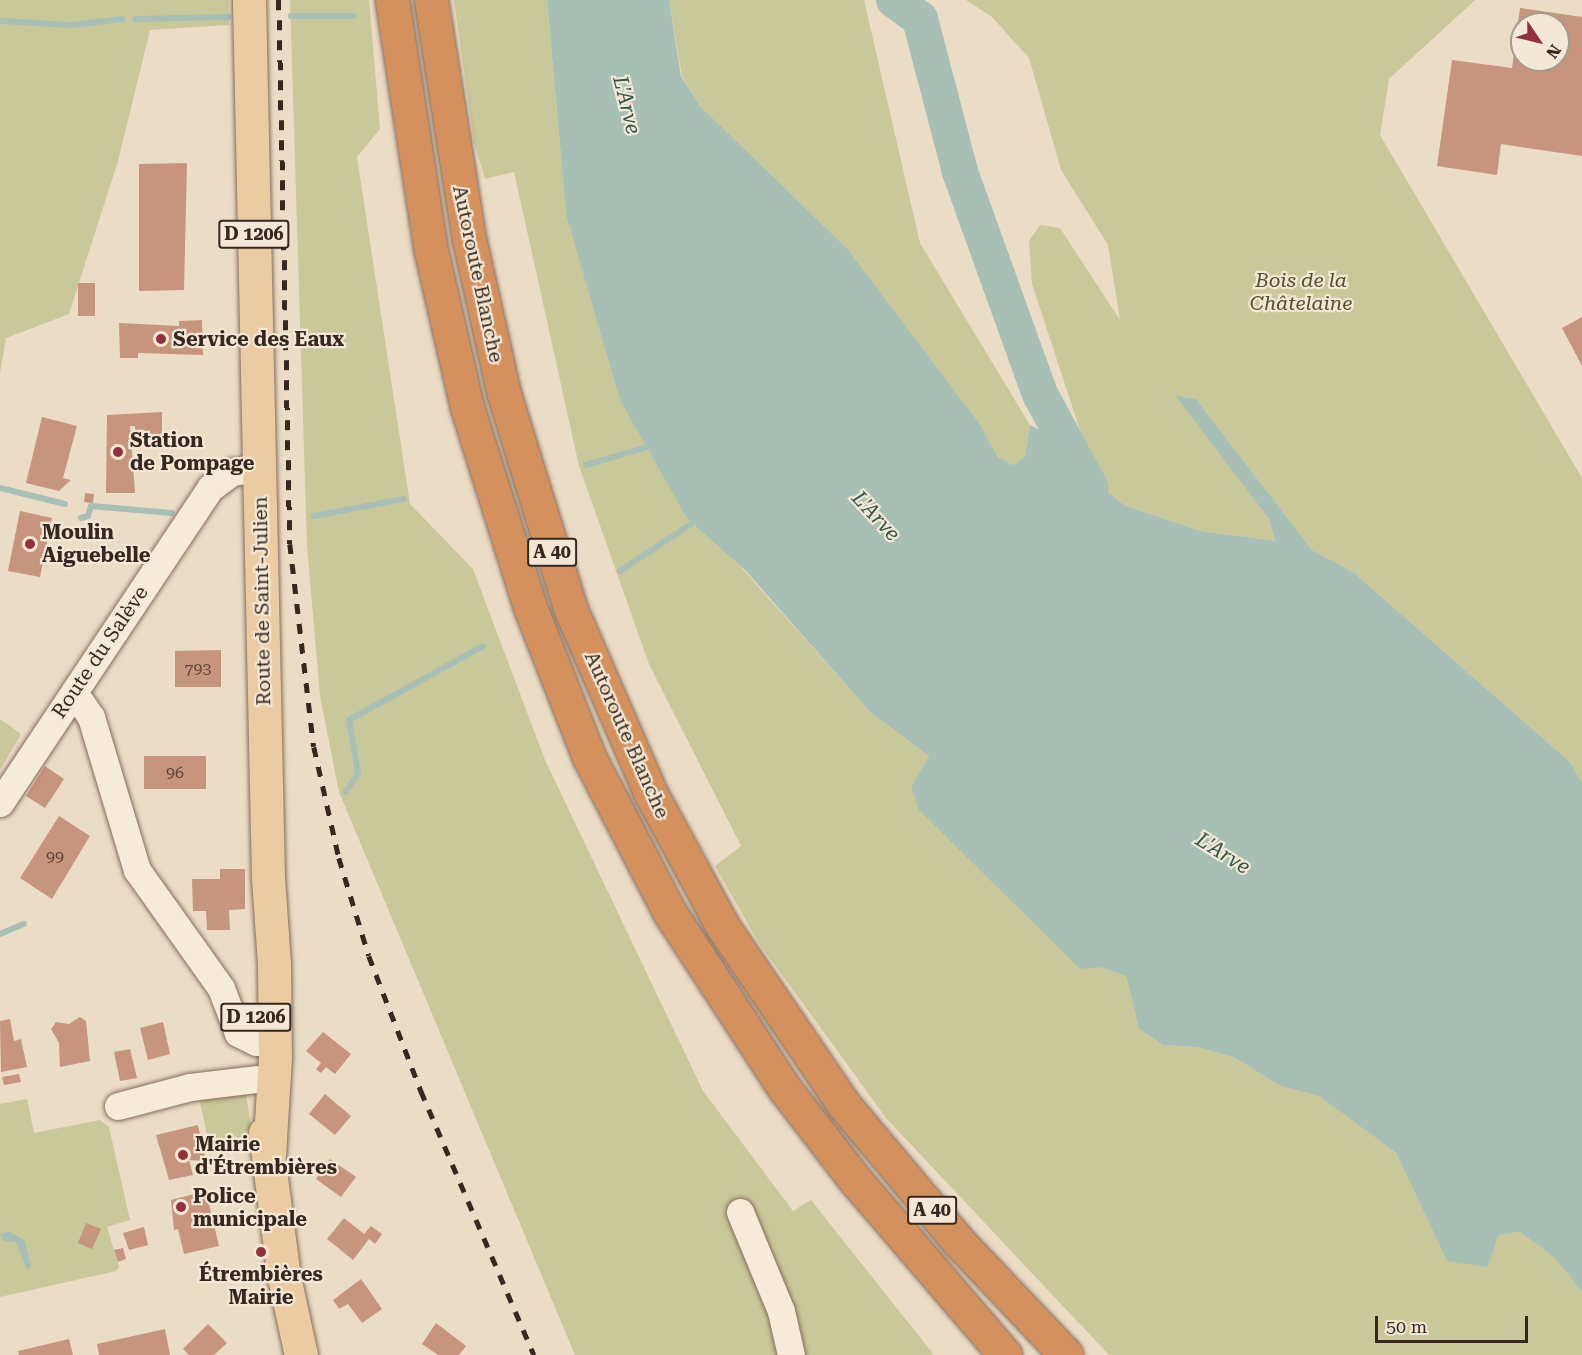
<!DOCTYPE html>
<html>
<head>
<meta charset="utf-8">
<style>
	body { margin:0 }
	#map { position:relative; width:1582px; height:1355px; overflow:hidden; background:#ebdcc6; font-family:"Roboto Serif",serif }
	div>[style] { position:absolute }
	.green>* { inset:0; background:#c9c89a }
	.water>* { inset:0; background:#a7bfb5 }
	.stream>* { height:6px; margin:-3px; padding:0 3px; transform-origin:3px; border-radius:3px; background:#a7bfb5 }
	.river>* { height:36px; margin:-18px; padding:0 18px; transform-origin:18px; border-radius:18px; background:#a7bfb5 }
	.building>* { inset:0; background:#c7947e }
	.roads { filter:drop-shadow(0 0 2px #856d5d) drop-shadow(0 0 2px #856d5d) }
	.minor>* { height:27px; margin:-13.5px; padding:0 13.5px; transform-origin:13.5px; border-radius:13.5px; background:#f6ead9 }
	.major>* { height:33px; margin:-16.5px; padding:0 16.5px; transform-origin:16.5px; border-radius:16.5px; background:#ebcba1 }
	.highway>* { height:33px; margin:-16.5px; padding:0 16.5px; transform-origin:16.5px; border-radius:16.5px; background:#d4915d }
	.rail>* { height:4.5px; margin-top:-2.25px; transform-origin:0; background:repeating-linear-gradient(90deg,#362820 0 10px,transparent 0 20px) }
	.dots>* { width:16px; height:16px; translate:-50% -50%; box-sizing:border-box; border:3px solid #f3e7d5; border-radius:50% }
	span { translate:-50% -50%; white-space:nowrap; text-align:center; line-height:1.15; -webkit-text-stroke:4.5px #f3e7d5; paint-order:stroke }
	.number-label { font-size:16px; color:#5a4338 }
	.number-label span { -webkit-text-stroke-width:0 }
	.shield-label span { padding:2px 4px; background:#f3e7d5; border:2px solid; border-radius:4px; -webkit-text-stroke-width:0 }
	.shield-label { font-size:18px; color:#362820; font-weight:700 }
	.street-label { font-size:20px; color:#362820 }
	.park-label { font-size:20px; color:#4c5128; font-style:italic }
	.poi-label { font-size:20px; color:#362820; font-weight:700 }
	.left { translate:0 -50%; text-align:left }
	.water-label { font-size:21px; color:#30554e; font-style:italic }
	.north { position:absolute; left:1510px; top:12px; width:60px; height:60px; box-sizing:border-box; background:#f3e7d5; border:2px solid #a79b8d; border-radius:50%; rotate:125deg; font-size:16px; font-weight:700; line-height:24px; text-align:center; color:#362820 }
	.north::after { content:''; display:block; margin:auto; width:21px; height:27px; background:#90313d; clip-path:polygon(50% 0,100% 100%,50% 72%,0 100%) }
	.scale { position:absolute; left:1375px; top:1316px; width:153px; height:27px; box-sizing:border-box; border:3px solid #362820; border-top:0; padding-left:8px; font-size:18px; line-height:21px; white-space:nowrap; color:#362820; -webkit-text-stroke:4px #f3e7d5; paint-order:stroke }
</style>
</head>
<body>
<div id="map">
	<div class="green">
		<div style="clip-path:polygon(0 0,229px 0,229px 25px,150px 30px,118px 161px,69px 314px,6px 338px,0 373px)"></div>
		<div style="clip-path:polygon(290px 0,369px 0,380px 129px,357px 157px,410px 504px,473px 569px,545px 760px,703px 1091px,793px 1211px,811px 1200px,934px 1355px,575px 1355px,339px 792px,320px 696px,307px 546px)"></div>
		<div style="clip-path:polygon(454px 0,547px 0,566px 214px,723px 547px,870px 712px,929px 756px,911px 787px,1100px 967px,1126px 976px,1139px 1029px,1163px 1045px,1197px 1047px,1234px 1057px,1280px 1086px,1319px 1096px,1396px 1153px,1447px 1261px,1498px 1235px,1520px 1232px,1556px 1258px,1582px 1292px,1582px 1355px,1109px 1355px,886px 1118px,759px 943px,715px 866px,741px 846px,649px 664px,579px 466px,514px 172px,485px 179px,474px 142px)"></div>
		<div style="clip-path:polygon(669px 0,864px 0,920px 243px,1030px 425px,1025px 457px,1013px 465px,998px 457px,981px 426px,769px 178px,700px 106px,682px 76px)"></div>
		<div style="clip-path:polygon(966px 0,1475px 0,1389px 79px,1380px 135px,1582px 478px,1582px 783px,1570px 762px,1353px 572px,1312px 550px,1196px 399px,1176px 395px,1269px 519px,1275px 541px,1201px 531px,1126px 506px,1098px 485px,1032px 284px,1029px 241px,1040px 225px,1060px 228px,1120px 320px,1108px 245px,1061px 170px,1029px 58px,992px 17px)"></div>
		<div style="clip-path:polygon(0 719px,21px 734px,0 770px)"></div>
		<div style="clip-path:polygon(245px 1087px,251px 1127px,240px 1140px,235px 1136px,215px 1150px,209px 1145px,198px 1092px)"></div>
		<div style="clip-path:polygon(27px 1099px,34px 1133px,100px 1120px,109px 1127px,130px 1220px,107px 1227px,119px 1267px,116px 1271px,0 1297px,0 1104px)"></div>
	</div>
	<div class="water">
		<div style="clip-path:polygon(547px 0,669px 0,681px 76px,700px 106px,848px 250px,981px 426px,998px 457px,1013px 465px,1025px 457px,1030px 425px,1084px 452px,1098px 485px,1126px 506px,1201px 531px,1275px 541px,1269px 519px,1175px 395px,1196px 399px,1312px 550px,1353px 572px,1570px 762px,1582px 783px,1582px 1292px,1555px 1258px,1520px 1232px,1498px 1235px,1488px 1267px,1447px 1261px,1396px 1153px,1319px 1096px,1280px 1086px,1234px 1057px,1197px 1047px,1163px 1045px,1139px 1029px,1126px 976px,1100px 967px,1080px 969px,919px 810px,911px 787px,929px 756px,870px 712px,745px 570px,687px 518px,620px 400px,566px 214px)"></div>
		<div style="clip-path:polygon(9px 1231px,25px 1241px,31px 1266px,27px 1270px,16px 1242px,3px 1241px,1px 1234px)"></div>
	</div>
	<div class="stream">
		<div style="left:291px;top:16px;width:62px"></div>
		<div style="left:136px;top:19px;width:92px;rotate:-1.2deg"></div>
		<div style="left:0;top:21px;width:72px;rotate:3.2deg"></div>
		<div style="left:72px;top:25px;width:51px;rotate:-6.7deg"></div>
		<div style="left:586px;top:465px;width:71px;rotate:-16.4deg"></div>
		<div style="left:0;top:488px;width:67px;rotate:13.8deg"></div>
		<div style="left:314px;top:516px;width:91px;rotate:-10.8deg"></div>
		<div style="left:81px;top:518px;width:7px;rotate:-16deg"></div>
		<div style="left:88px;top:516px;width:10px;rotate:-73deg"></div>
		<div style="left:91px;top:506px;width:81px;rotate:4.9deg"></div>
		<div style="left:620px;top:571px;width:96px;rotate:-33.5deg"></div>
		<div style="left:346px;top:792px;width:22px;rotate:-58deg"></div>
		<div style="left:358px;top:773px;width:54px;rotate:-99.6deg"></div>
		<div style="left:349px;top:720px;width:153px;rotate:-28.9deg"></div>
		<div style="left:0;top:934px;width:26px;rotate:-23deg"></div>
	</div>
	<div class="river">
		<div style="left:894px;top:0;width:32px;rotate:36deg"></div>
		<div style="left:920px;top:19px;width:158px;rotate:75.3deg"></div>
		<div style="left:960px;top:172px;width:236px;rotate:70.2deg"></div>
		<div style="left:1040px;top:394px;width:106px;rotate:61.7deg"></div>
	</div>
	<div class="building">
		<div style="clip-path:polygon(evenodd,1520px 8px,1582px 17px,1582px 156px,1501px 144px,1497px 175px,1437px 166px,1452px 60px,1512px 68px,1520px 8px,1522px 24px,1558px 24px,1558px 60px,1522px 60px,1522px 24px)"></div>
		<div style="clip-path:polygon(187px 163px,184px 290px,139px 291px,139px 164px)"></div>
		<div style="clip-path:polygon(78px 283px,95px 283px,95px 316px,78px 316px)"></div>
		<div style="clip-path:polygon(1582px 317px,1582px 366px,1562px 328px)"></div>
		<div style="clip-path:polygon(202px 320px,203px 355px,138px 353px,138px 358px,120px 358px,119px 323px,179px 326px,179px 321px)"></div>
		<div style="clip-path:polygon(162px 412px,162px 435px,135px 436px,135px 426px,130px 426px,135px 493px,106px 493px,107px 415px)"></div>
		<div style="clip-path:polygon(42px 417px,77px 426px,63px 478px,71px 480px,59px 491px,26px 483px)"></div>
		<div style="clip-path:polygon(85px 493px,94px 494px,93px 503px,84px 502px)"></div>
		<div style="clip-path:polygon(20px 511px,52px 518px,40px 577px,8px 571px)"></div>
		<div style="clip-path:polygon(221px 650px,221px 687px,175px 687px,175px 651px)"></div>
		<div style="clip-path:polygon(144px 756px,206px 756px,206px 789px,144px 789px)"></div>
		<div style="clip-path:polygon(45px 766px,64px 779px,45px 808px,26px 796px)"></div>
		<div style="clip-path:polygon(59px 816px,90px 836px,52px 899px,20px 878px)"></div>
		<div style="clip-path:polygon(220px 869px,245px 869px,245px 909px,229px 910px,230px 930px,207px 930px,206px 911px,193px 911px,192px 879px,220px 879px)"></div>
		<div style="clip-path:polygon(80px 1017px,86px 1021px,90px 1061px,60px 1067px,59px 1043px,51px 1029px,56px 1022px,69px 1024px)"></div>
		<div style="clip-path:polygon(10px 1019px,14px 1041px,21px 1039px,27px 1067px,1px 1072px,0 1021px)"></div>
		<div style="clip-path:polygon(163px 1022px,170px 1054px,148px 1060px,140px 1028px)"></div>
		<div style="clip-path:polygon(323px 1032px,351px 1054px,335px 1074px,326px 1067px,321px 1073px,316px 1069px,321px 1063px,306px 1051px)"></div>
		<div style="clip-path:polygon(130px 1049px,137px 1078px,120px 1081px,114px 1052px)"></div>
		<div style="clip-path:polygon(19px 1074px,21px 1082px,4px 1085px,2px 1077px)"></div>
		<div style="clip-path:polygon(325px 1094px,351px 1116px,335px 1135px,309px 1114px)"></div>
		<div style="clip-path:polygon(198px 1125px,206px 1161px,189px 1160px,193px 1175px,169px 1180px,156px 1135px)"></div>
		<div style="clip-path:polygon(330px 1159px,356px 1177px,341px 1197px,316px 1179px)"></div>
		<div style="clip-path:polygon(206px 1191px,219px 1246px,184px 1254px,178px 1229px,174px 1230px,171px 1200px)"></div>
		<div style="clip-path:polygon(344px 1218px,364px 1234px,371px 1226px,382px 1234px,375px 1244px,369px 1239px,353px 1260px,327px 1239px)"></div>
		<div style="clip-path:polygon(86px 1223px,101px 1229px,92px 1249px,78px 1243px)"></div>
		<div style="clip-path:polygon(144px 1227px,148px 1245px,129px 1250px,123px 1233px)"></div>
		<div style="clip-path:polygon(123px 1248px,126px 1259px,118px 1262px,114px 1250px)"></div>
		<div style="clip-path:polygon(361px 1279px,382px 1309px,362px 1323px,348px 1304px,339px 1309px,333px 1300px)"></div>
		<div style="clip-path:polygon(436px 1323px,466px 1346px,459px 1355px,438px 1355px,422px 1344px)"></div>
		<div style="clip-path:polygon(208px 1324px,227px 1343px,214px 1355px,189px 1355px,183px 1349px)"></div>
		<div style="clip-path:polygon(165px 1329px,170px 1355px,99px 1355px,97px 1344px)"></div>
		<div style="clip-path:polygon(69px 1339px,73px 1355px,19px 1355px,18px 1351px)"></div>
	</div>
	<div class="roads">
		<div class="minor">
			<div style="left:74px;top:692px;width:30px;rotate:56deg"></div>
			<div style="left:91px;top:717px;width:160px;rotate:73.3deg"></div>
			<div style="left:137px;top:870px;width:145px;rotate:54.6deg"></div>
			<div style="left:221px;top:988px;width:48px;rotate:69.3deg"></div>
			<div style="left:238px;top:1033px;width:20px;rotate:27deg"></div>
			<div style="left:0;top:803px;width:379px;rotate:-56.3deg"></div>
			<div style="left:210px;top:488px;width:27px;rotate:-36deg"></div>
			<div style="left:232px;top:472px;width:27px;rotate:-8deg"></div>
			<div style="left:118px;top:1106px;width:74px;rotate:-14.8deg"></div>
			<div style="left:190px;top:1087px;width:66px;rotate:-6.9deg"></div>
			<div style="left:740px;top:1212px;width:107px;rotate:67.5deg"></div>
			<div style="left:781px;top:1311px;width:45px;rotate:77.2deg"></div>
		</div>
		<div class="major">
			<div style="left:249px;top:0;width:878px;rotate:88.76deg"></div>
			<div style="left:268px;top:878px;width:86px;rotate:86deg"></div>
			<div style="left:274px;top:964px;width:93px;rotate:89.4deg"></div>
			<div style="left:275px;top:1057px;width:98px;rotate:93.5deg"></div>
			<div style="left:265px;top:1133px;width:145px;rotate:82.5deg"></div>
			<div style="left:284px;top:1277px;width:80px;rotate:77.7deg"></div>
		</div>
		<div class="highway">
			<div style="left:392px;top:0;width:254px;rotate:81.2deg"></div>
			<div style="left:431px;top:251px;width:160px;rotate:77deg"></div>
			<div style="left:467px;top:407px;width:210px;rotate:72.5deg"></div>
			<div style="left:530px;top:607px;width:161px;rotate:68.5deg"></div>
			<div style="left:589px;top:757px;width:176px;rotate:62.6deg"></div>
			<div style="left:670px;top:913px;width:209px;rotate:56.9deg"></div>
			<div style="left:784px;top:1088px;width:118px;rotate:52.3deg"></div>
			<div style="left:856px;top:1181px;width:229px;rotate:49.4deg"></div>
			<div style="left:431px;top:0;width:242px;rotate:81deg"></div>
			<div style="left:469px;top:239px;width:159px;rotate:77.3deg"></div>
			<div style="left:504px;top:394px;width:226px;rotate:72.8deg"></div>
			<div style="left:571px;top:610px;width:198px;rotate:66.5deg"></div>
			<div style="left:650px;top:792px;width:153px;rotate:61.6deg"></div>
			<div style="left:723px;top:927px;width:215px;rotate:55.8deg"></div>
			<div style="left:844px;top:1105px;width:177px;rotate:50deg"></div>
			<div style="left:958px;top:1241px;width:157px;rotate:46.5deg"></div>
		</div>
	</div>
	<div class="rail">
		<div style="left:279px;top:0;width:544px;rotate:88.84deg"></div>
		<div style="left:290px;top:544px;width:204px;rotate:83.3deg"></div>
		<div style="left:314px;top:747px;width:114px;rotate:77.3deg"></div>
		<div style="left:339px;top:858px;width:102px;rotate:73deg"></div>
		<div style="left:369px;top:956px;width:145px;rotate:68.9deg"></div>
		<div style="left:421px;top:1091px;width:287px;rotate:66.8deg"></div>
	</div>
	<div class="dots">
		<div style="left:161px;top:339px;background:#90313d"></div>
		<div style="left:118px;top:452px;background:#90313d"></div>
		<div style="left:30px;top:544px;background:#90313d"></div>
		<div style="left:183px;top:1155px;background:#90313d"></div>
		<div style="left:181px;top:1207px;background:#90313d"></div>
		<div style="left:261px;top:1252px;background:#90313d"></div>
	</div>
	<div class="number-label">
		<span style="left:198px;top:669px">793</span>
		<span style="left:175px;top:773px">96</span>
		<span style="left:55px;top:857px">99</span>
	</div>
	<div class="shield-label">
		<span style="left:254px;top:234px">D 1206</span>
		<span style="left:552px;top:552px">A 40</span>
		<span style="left:256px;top:1017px">D 1206</span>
		<span style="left:932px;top:1210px">A 40</span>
	</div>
	<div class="street-label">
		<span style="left:478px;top:274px;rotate:78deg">Autoroute Blanche</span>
		<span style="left:262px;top:601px;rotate:-91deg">Route de Saint-Julien</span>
		<span style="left:100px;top:652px;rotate:-56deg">Route du Salève</span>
		<span style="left:627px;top:735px;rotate:66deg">Autoroute Blanche</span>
	</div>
	<div class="park-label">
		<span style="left:1301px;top:292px">Bois de la<br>Châtelaine</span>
	</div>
	<div class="poi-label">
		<span class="left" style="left:173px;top:339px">Service des Eaux</span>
		<span class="left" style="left:130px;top:452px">Station<br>de Pompage</span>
		<span class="left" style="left:42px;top:544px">Moulin<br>Aiguebelle</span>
		<span class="left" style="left:195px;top:1156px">Mairie<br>d'Étrembières</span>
		<span class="left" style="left:193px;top:1208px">Police<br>municipale</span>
		<span style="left:261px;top:1286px">Étrembières<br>Mairie</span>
	</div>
	<div class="water-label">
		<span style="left:627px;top:105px;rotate:76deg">L'Arve</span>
		<span style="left:876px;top:516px;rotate:47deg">L'Arve</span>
		<span style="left:1223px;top:853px;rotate:32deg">L'Arve</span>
	</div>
	<div class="north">N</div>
	<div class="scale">50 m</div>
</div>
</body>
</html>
